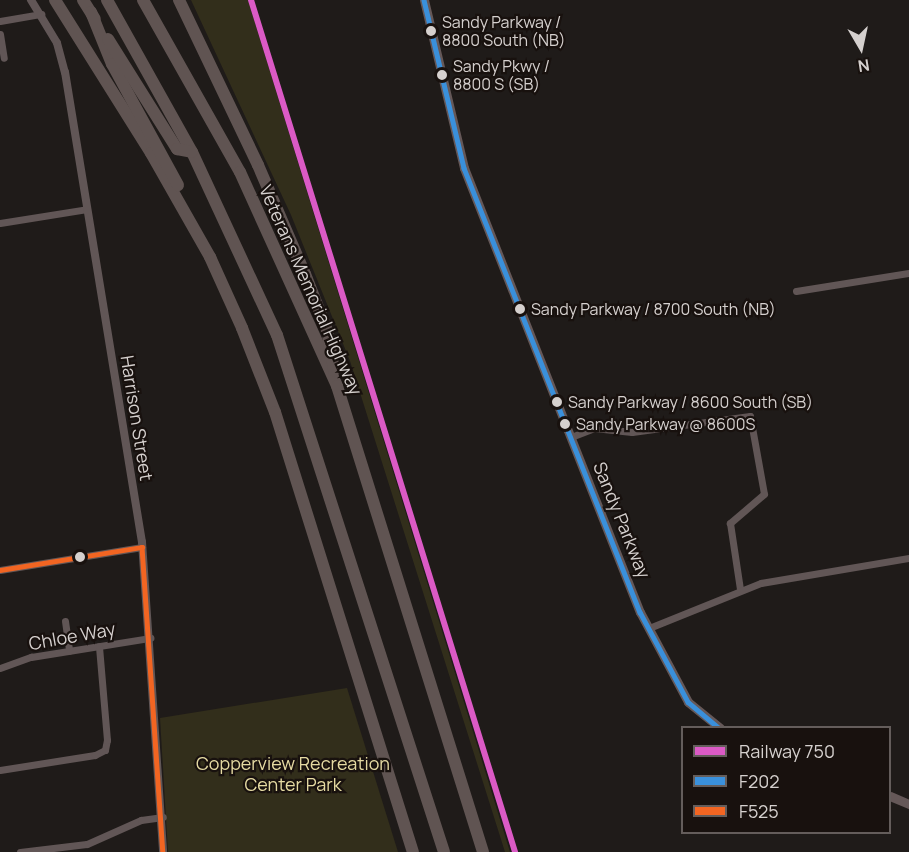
<!DOCTYPE html>
<html>
<head>
<meta charset="utf-8">
<style>
	body { margin:0 }
	#map { position:relative; width:909px; height:852px; overflow:hidden; background:#1f1b19; font-family:Manrope,sans-serif }
	div>[style] { position:absolute }
	.green>* { inset:0; background:#322e1b }
	.minor>* { height:7px; margin:-3.5px; padding:0 3.5px; transform-origin:3.5px; border-radius:3.5px; background:#615656 }
	.tertiary>* { height:8px; margin:-4px; padding:0 4px; transform-origin:4px; border-radius:4px; background:#615656 }
	.secondary>* { height:9px; margin:-4.5px; padding:0 4.5px; transform-origin:4.5px; border-radius:4.5px; background:#655858 }
	.motorway>* { height:12px; margin:-6px; padding:0 6px; transform-origin:6px; border-radius:6px; background:#605452 }
	.bus-1>* { height:4.5px; margin:-2.25px; padding:0 2.25px; transform-origin:2.25px; border-radius:2.25px; background:#3a90db }
	.bus-2>* { height:4.5px; margin:-2.25px; padding:0 2.25px; transform-origin:2.25px; border-radius:2.25px; background:#f26522 }
	.rail-1>* { height:6px; margin:-3px; padding:0 3px; transform-origin:3px; border-radius:3px; background:#db5ac5 }
	.dots>* { width:16px; height:16px; translate:-50% -50%; box-sizing:border-box; border:3px solid #18110e; border-radius:50% }
	span { translate:-50% -50%; white-space:nowrap; text-align:center; line-height:1.15; -webkit-text-stroke:4.5px #18110e; paint-order:stroke }
	.bus-label { font-size:16px; color:#d5d0ce }
	.left { translate:0 -50%; text-align:left }
	.street-label { font-size:18px; color:#d5d0ce }
	.park-label { font-size:18px; color:#e5daa2 }
	.legend { position:absolute; left:681px; top:726px; width:210px; height:108px; box-sizing:border-box; background:#18110e; border:2px solid #645d5b; margin:0; padding:8px 10px; list-style:none; font-size:18px; color:#d5d0ce }
	.legend li { display:flex; align-items:center; gap:12px; height:30px }
	.legend b { width:30px; border:2px solid #645d5b }
	.north { position:absolute; left:831px; top:18px; width:60px; height:60px; -webkit-text-stroke:4px #18110e; paint-order:stroke; rotate:171deg; font-size:16px; font-weight:700; line-height:24px; text-align:center; color:#d5d0ce }
	.north::after { content:''; display:block; margin:auto; width:21px; height:27px; background:#d5d0ce; clip-path:polygon(50% 0,100% 100%,50% 72%,0 100%) }
</style>
</head>
<body>
<div id="map">
	<div class="green">
		<div style="clip-path:polygon(191px 0,248px 0,510px 852px,505px 852px,350px 361px,291px 215px)"></div>
		<div style="clip-path:polygon(347px 688px,398px 852px,168px 852px,160px 718px)"></div>
	</div>
	<div class="minor">
		<div style="left:0;top:21px;width:42px;rotate:-9.7deg"></div>
		<div style="left:0;top:34px;width:24px;rotate:81deg"></div>
		<div style="left:0;top:223px;width:88px;rotate:-9.1deg"></div>
		<div style="left:796px;top:291px;width:114px;rotate:-9.1deg"></div>
		<div style="left:571px;top:437px;width:25px;rotate:-21deg"></div>
		<div style="left:594px;top:428px;width:38px;rotate:6deg"></div>
		<div style="left:632px;top:432px;width:119px;rotate:-7.7deg"></div>
		<div style="left:750px;top:416px;width:79px;rotate:79.8deg"></div>
		<div style="left:764px;top:494px;width:45px;rotate:139.5deg"></div>
		<div style="left:730px;top:523px;width:67px;rotate:81.4deg"></div>
		<div style="left:0;top:570px;width:144px;rotate:-9.2deg"></div>
		<div style="left:65px;top:621px;width:30px;rotate:82deg"></div>
		<div style="left:649px;top:628px;width:121px;rotate:-21.9deg"></div>
		<div style="left:761px;top:583px;width:150px;rotate:-9.6deg"></div>
		<div style="left:0;top:668px;width:33px;rotate:-20deg"></div>
		<div style="left:31px;top:657px;width:121px;rotate:-9.1deg"></div>
		<div style="left:0;top:770px;width:96px;rotate:-9deg"></div>
		<div style="left:95px;top:755px;width:11px;rotate:-27deg"></div>
		<div style="left:105px;top:750px;width:10px;rotate:-79deg"></div>
		<div style="left:107px;top:740px;width:94px;rotate:-94.9deg"></div>
		<div style="left:20px;top:852px;width:67px;rotate:-6.8deg"></div>
		<div style="left:87px;top:844px;width:59px;rotate:-24deg"></div>
		<div style="left:141px;top:820px;width:22px;rotate:-8deg"></div>
	</div>
	<div class="tertiary">
		<div style="left:31px;top:0;width:50px;rotate:58.8deg"></div>
		<div style="left:57px;top:43px;width:30px;rotate:75deg"></div>
		<div style="left:65px;top:72px;width:476px;rotate:80.7deg"></div>
		<div style="left:142px;top:542px;width:311px;rotate:86.1deg"></div>
	</div>
	<div class="secondary">
		<div style="left:424px;top:0;width:173px;rotate:76.6deg"></div>
		<div style="left:464px;top:168px;width:478px;rotate:68.4deg"></div>
		<div style="left:640px;top:612px;width:102px;rotate:61.9deg"></div>
		<div style="left:688px;top:702px;width:41px;rotate:39.1deg"></div>
		<div style="left:890px;top:796px;width:21px;rotate:23deg"></div>
	</div>
	<div class="motorway">
		<div style="left:55px;top:0;width:181px;rotate:57.9deg"></div>
		<div style="left:151px;top:153px;width:120px;rotate:60.4deg"></div>
		<div style="left:210px;top:257px;width:78px;rotate:65.7deg"></div>
		<div style="left:242px;top:328px;width:90px;rotate:68.6deg"></div>
		<div style="left:275px;top:412px;width:461px;rotate:72.6deg"></div>
		<div style="left:83px;top:0;width:22px;rotate:58deg"></div>
		<div style="left:107px;top:0;width:174px;rotate:60.8deg"></div>
		<div style="left:192px;top:152px;width:202px;rotate:65.1deg"></div>
		<div style="left:277px;top:335px;width:543px;rotate:72.1deg"></div>
		<div style="left:143px;top:0;width:197px;rotate:60.6deg"></div>
		<div style="left:240px;top:172px;width:235px;rotate:65.6deg"></div>
		<div style="left:337px;top:386px;width:488px;rotate:72.6deg"></div>
		<div style="left:179px;top:0;width:183px;rotate:64.4deg"></div>
		<div style="left:258px;top:165px;width:119px;rotate:66.7deg"></div>
		<div style="left:305px;top:274px;width:60px;rotate:68.6deg"></div>
		<div style="left:327px;top:330px;width:41px;rotate:80.1deg"></div>
		<div style="left:91px;top:12px;width:56px;rotate:68deg"></div>
		<div style="left:112px;top:64px;width:138px;rotate:61.4deg"></div>
		<div style="left:108px;top:39px;width:130px;rotate:57.9deg"></div>
		<div style="left:177px;top:149px;width:15px;rotate:11deg"></div>
	</div>
	<div class="bus-1">
		<div style="left:424px;top:0;width:173px;rotate:76.6deg"></div>
		<div style="left:464px;top:168px;width:478px;rotate:68.4deg"></div>
		<div style="left:640px;top:612px;width:102px;rotate:61.9deg"></div>
		<div style="left:688px;top:702px;width:40px;rotate:40deg"></div>
	</div>
	<div class="bus-2">
		<div style="left:142px;top:547px;width:306px;rotate:86.1deg"></div>
		<div style="left:0;top:570px;width:144px;rotate:-9.2deg"></div>
	</div>
	<div class="rail-1">
		<div style="left:251px;top:0;width:892px;rotate:72.78deg"></div>
	</div>
	<div class="dots">
		<div style="left:431px;top:31px;background:#d5d0ce"></div>
		<div style="left:442px;top:75px;background:#d5d0ce"></div>
		<div style="left:520px;top:309px;background:#d5d0ce"></div>
		<div style="left:557px;top:402px;background:#d5d0ce"></div>
		<div style="left:565px;top:424px;background:#d5d0ce"></div>
		<div style="left:80px;top:557px;background:#d5d0ce"></div>
	</div>
	<div class="bus-label">
		<span class="left" style="left:442px;top:31px">Sandy Parkway /<br>8800 South (NB)</span>
		<span class="left" style="left:453px;top:75px">Sandy Pkwy /<br>8800 S (SB)</span>
		<span class="left" style="left:531px;top:309px">Sandy Parkway / 8700 South (NB)</span>
		<span class="left" style="left:568px;top:402px">Sandy Parkway / 8600 South (SB)</span>
		<span class="left" style="left:576px;top:424px">Sandy Parkway @ 8600S</span>
	</div>
	<div class="street-label">
		<span style="left:311px;top:290px;rotate:66deg">Veterans Memorial Highway</span>
		<span style="left:137px;top:418px;rotate:81deg">Harrison Street</span>
		<span style="left:622px;top:520px;rotate:68deg">Sandy Parkway</span>
		<span style="left:72px;top:636px;rotate:-10deg">Chloe Way</span>
	</div>
	<div class="park-label">
		<span style="left:293px;top:774px">Copperview Recreation<br>Center Park</span>
	</div>
	<ul class="legend">
	<li><b style="height:8px;background:#db5ac5"></b>Railway 750</li>
	<li><b style="height:8px;background:#3a90db"></b>F202</li>
	<li><b style="height:8px;background:#f26522"></b>F525</li>
	</ul>
	<div class="north">N</div>
</div>
</body>
</html>
